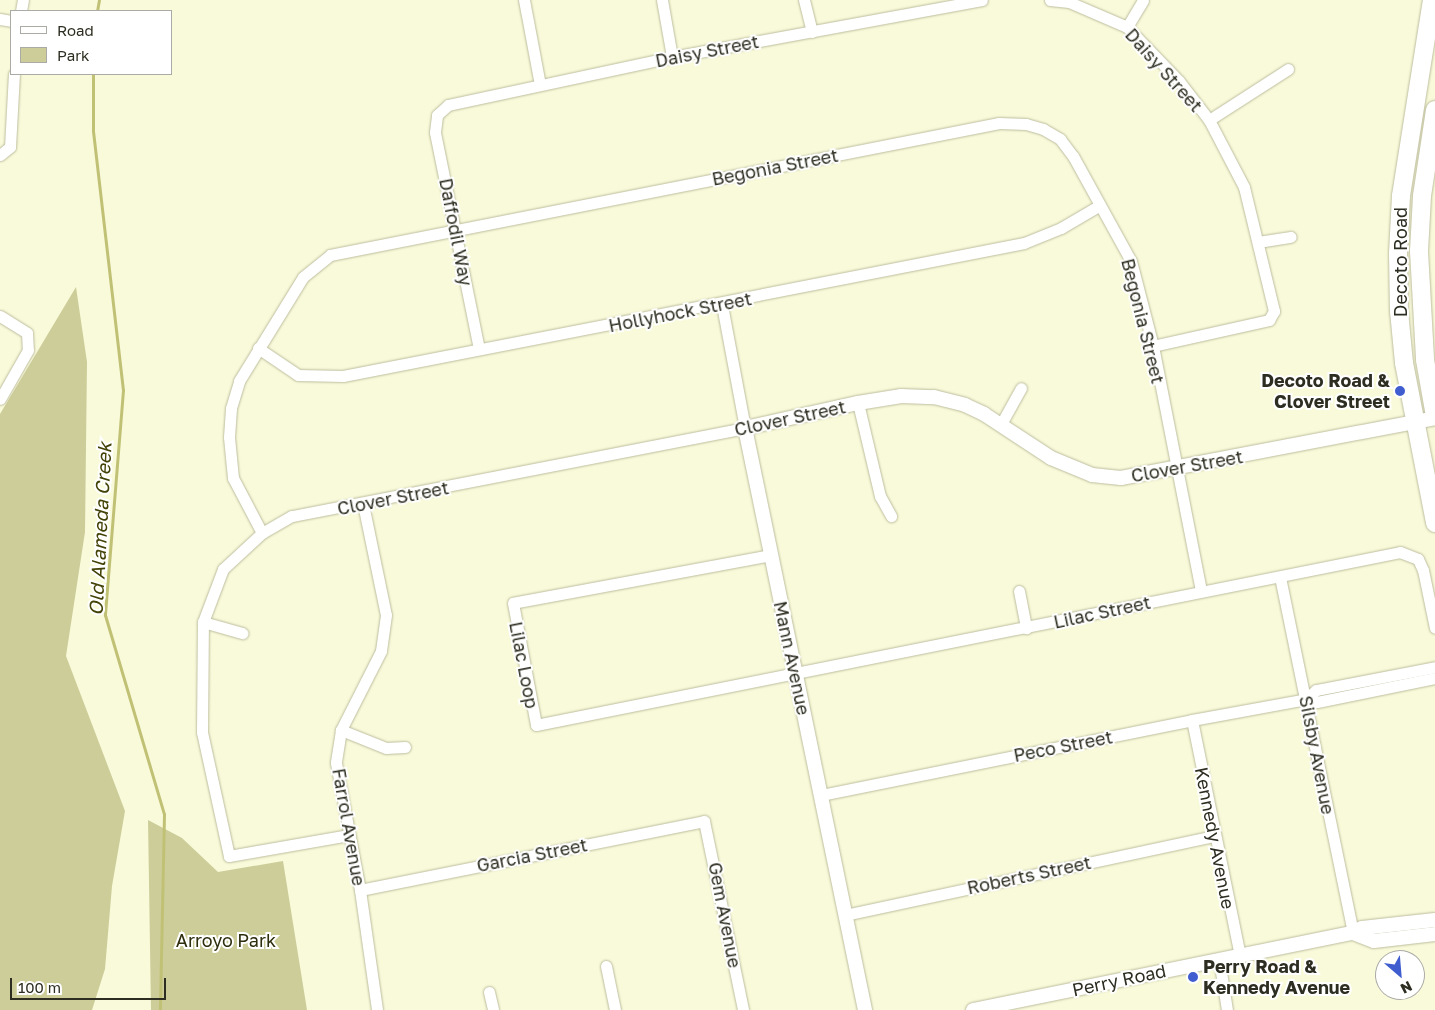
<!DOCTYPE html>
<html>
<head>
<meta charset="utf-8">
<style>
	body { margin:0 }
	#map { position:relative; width:1435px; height:1010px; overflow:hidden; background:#f9fada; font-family:"Golos Text",sans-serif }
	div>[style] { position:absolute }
	.green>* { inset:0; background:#cdcd9a }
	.stream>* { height:3px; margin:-1.5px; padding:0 1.5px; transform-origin:1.5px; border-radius:1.5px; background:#c1c176 }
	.roads { filter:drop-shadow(0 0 1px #bdbd9f) drop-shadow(0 0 1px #bdbd9f) }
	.minor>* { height:11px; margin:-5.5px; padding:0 5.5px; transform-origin:5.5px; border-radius:5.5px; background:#fff }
	.tertiary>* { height:14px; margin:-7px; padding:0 7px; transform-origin:7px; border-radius:7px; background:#fff }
	.primary>* { height:18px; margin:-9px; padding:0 9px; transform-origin:9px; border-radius:9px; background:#fff }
	.dots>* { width:14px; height:14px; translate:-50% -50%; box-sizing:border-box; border:2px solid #fff; border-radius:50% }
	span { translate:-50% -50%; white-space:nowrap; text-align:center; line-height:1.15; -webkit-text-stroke:4px #fff; paint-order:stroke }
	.street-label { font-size:18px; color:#2d2d21 }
	.poi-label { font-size:18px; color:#2d2d21; font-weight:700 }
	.right { translate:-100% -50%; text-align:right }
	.left { translate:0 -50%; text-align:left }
	.park-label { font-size:18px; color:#2f2e0d }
	.water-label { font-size:19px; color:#444307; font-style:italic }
	.legend { position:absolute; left:10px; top:10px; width:162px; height:65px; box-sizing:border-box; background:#fff; border:1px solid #ababa6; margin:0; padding:6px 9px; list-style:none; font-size:15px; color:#2d2d21 }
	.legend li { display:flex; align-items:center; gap:10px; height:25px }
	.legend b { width:25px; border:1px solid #ababa6 }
	.north { position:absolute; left:1375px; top:950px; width:50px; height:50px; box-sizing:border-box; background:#fff; border:1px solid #ababa6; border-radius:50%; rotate:153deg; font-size:14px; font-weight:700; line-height:20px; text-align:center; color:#2d2d21 }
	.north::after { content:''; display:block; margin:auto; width:18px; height:22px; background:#3f5dcf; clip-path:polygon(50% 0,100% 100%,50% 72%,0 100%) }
	.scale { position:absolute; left:10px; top:978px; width:156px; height:22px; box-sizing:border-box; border:2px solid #2d2d21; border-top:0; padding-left:6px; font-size:15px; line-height:18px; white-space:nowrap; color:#2d2d21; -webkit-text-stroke:4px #fff; paint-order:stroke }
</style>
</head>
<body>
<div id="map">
	<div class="green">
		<div style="clip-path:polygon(76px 287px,87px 362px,85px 532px,66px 656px,125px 811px,112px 886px,105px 969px,92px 1010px,0 1010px,0 414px)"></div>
		<div style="clip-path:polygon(148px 820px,182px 838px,218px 872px,283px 861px,307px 1010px,151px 1010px)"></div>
	</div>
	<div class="stream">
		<div style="left:97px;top:11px;width:11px;rotate:-80deg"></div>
		<div style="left:93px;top:74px;width:57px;rotate:90deg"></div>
		<div style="left:93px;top:131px;width:261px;rotate:83.4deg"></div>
		<div style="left:123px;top:390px;width:226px;rotate:94.6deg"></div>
		<div style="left:105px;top:615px;width:208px;rotate:73.5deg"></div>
		<div style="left:164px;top:814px;width:196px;rotate:91.2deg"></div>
	</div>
	<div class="roads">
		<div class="minor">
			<div style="left:524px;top:0;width:86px;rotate:79.3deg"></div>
			<div style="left:662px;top:0;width:58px;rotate:80deg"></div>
			<div style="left:804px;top:0;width:33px;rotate:76deg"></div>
			<div style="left:1050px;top:0;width:19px;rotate:6deg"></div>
			<div style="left:1069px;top:2px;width:63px;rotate:23.3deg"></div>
			<div style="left:1127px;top:27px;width:75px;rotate:46.1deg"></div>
			<div style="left:1179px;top:81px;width:49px;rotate:52.4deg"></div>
			<div style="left:1209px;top:120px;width:76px;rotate:62.4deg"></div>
			<div style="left:1244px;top:187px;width:128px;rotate:76.4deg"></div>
			<div style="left:1274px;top:311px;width:10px;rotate:119deg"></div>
			<div style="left:1269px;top:320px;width:119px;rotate:167.4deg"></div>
			<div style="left:21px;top:11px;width:11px;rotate:-80deg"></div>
			<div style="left:0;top:19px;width:11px;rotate:10deg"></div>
			<div style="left:1127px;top:27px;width:31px;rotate:-59deg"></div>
			<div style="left:1209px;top:120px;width:94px;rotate:-32.8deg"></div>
			<div style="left:0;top:155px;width:13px;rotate:-39deg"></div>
			<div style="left:10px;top:147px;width:73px;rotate:-86.9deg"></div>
			<div style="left:1258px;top:242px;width:33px;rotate:-9deg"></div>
			<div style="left:0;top:316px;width:32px;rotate:32deg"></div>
			<div style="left:27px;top:333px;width:17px;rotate:87deg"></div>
			<div style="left:28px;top:350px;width:56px;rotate:119.7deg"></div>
			<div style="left:258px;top:348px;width:48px;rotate:34deg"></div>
			<div style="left:298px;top:375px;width:45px;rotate:1.3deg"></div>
			<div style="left:343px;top:376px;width:694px;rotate:-11.05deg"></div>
			<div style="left:1024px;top:243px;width:40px;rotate:-22deg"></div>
			<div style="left:1061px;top:228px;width:45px;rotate:-30.5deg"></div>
			<div style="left:479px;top:349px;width:221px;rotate:-101.5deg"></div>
			<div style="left:435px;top:132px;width:17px;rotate:-83deg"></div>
			<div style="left:437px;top:115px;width:15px;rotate:-42deg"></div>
			<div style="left:448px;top:105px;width:229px;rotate:-12.1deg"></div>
			<div style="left:672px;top:57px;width:315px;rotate:-10.4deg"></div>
			<div style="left:858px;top:403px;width:96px;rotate:76.7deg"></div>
			<div style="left:880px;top:496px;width:23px;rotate:61deg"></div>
			<div style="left:1001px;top:424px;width:41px;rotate:-60.9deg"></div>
			<div style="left:363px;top:504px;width:113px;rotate:78.3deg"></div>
			<div style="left:386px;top:615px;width:36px;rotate:98deg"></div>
			<div style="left:381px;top:651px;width:89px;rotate:116.9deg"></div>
			<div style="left:341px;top:730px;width:33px;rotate:99deg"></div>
			<div style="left:336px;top:763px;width:129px;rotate:79.3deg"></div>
			<div style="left:360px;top:890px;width:121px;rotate:81.9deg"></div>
			<div style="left:262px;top:533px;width:62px;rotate:-117.8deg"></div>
			<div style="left:233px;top:478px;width:41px;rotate:-95.6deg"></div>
			<div style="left:229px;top:437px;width:29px;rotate:-86deg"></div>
			<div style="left:231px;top:408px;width:28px;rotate:-73deg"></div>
			<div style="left:239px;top:381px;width:122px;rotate:-58.4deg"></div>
			<div style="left:303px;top:277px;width:35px;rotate:-39deg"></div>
			<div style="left:330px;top:255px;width:682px;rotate:-11.16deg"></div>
			<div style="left:999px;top:123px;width:27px;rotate:2deg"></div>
			<div style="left:1026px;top:124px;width:18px;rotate:16deg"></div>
			<div style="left:1043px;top:129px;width:20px;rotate:30deg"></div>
			<div style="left:1060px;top:139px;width:21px;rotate:53deg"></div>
			<div style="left:1073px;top:156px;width:120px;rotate:61.1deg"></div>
			<div style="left:1131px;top:261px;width:88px;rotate:75.5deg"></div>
			<div style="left:1153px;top:346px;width:250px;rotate:78.9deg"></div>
			<div style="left:771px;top:555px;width:262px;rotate:169.5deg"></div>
			<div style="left:513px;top:603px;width:124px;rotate:79.3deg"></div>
			<div style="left:536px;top:725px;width:881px;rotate:-11.32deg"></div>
			<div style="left:1400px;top:552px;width:19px;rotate:21deg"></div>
			<div style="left:1418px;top:559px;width:12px;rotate:66deg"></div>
			<div style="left:1423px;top:570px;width:59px;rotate:78.3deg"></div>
			<div style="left:1280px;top:577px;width:363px;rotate:78.4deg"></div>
			<div style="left:1019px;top:591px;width:38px;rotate:79deg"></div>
			<div style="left:203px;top:622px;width:41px;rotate:15.8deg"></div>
			<div style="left:1306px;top:699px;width:13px;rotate:-42deg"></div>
			<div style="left:1316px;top:690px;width:121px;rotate:-10.9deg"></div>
			<div style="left:1192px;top:720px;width:240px;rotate:78.5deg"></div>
			<div style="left:341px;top:730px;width:48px;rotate:21.8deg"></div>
			<div style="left:386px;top:748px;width:19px;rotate:-3deg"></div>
			<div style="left:821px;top:795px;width:379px;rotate:-11.4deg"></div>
			<div style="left:1192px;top:720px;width:116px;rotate:-10.4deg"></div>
			<div style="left:1306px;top:699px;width:11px;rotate:15deg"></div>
			<div style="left:1317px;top:702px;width:120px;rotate:-11.5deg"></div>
			<div style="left:349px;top:835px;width:122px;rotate:170.1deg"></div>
			<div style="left:229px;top:856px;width:127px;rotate:-102.3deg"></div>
			<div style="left:202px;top:732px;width:110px;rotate:-89.5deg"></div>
			<div style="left:203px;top:622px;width:57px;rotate:-69.3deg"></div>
			<div style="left:223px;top:569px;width:53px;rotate:-42.7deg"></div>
			<div style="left:262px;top:533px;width:34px;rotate:-30deg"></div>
			<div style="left:292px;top:516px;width:461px;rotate:-11deg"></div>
			<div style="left:745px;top:428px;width:125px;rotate:-100.6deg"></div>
			<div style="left:360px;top:890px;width:351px;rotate:-11.3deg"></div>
			<div style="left:704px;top:821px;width:193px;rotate:78.3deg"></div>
			<div style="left:845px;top:915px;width:377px;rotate:-12.1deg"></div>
			<div style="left:1219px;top:959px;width:52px;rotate:81.1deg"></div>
			<div style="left:606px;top:966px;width:45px;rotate:78.4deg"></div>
			<div style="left:489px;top:992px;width:18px;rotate:77deg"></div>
		</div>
		<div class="tertiary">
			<div style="left:1353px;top:933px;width:22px;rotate:21deg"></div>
			<div style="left:1374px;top:941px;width:61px;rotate:-6.5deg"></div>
			<div style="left:865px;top:1010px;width:594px;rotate:-101.65deg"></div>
			<div style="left:745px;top:428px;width:116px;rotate:-12.5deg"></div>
			<div style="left:858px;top:403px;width:44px;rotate:-9.2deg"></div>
			<div style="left:901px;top:396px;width:33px;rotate:2deg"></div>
			<div style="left:934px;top:397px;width:32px;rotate:14deg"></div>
			<div style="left:965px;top:405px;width:21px;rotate:25deg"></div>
			<div style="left:984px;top:414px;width:80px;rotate:33.3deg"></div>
			<div style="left:1051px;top:458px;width:44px;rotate:22.5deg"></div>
			<div style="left:1092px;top:475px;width:29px;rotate:6deg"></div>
			<div style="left:1121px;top:478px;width:320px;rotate:-10.8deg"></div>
			<div style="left:973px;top:1010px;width:388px;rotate:-11.5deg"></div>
			<div style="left:1353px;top:933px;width:10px;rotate:-29deg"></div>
			<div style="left:1362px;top:928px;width:73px;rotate:-6.3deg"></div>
		</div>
		<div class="primary">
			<div style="left:1432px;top:0;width:198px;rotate:99deg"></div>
			<div style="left:1401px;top:196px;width:58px;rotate:93deg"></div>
			<div style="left:1398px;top:254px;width:57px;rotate:89deg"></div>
			<div style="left:1399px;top:311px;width:52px;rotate:84.5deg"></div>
			<div style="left:1404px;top:363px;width:163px;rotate:79deg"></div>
			<div style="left:1435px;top:110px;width:87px;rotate:98.6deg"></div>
			<div style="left:1422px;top:196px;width:55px;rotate:93.1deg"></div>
			<div style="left:1419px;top:251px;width:109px;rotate:86.8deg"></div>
			<div style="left:1425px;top:360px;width:57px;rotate:79.9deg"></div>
		</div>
	</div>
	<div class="dots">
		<div style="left:1400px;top:391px;background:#3f5dcf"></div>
		<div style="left:1193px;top:977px;background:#3f5dcf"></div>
	</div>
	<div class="street-label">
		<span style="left:707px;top:51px;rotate:-11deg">Daisy Street</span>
		<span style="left:1164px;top:70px;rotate:48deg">Daisy Street</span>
		<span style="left:775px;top:167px;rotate:-11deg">Begonia Street</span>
		<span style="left:456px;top:232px;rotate:79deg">Daffodil Way</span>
		<span style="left:1400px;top:262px;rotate:-90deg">Decoto Road</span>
		<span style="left:680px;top:312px;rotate:-11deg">Hollyhock Street</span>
		<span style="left:1143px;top:321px;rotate:76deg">Begonia Street</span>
		<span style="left:790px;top:418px;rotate:-12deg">Clover Street</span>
		<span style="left:1187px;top:466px;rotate:-10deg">Clover Street</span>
		<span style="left:393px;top:498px;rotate:-11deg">Clover Street</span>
		<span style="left:1102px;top:612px;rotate:-12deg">Lilac Street</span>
		<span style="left:792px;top:658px;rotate:78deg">Mann Avenue</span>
		<span style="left:524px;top:665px;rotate:79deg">Lilac Loop</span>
		<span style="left:1063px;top:746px;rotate:-11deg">Peco Street</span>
		<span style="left:1317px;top:755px;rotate:79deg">Silsby Avenue</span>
		<span style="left:349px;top:827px;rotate:80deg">Farrol Avenue</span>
		<span style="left:1215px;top:838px;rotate:79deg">Kennedy Avenue</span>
		<span style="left:532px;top:855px;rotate:-11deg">Garcia Street</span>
		<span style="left:1029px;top:875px;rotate:-12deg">Roberts Street</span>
		<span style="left:725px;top:915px;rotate:79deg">Gem Avenue</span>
		<span style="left:1119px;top:980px;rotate:-12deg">Perry Road</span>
	</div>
	<div class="poi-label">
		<span class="right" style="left:1390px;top:391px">Decoto Road &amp;<br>Clover Street</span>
		<span class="left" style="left:1203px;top:977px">Perry Road &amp;<br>Kennedy Avenue</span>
	</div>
	<div class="park-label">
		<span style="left:226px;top:940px">Arroyo Park</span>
	</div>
	<div class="water-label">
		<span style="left:100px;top:529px;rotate:-87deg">Old Alameda Creek</span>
	</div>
	<ul class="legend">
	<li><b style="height:6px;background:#fff"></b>Road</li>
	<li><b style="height:14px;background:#cdcd9a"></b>Park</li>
	</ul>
	<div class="north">N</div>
	<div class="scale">100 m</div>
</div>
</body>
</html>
